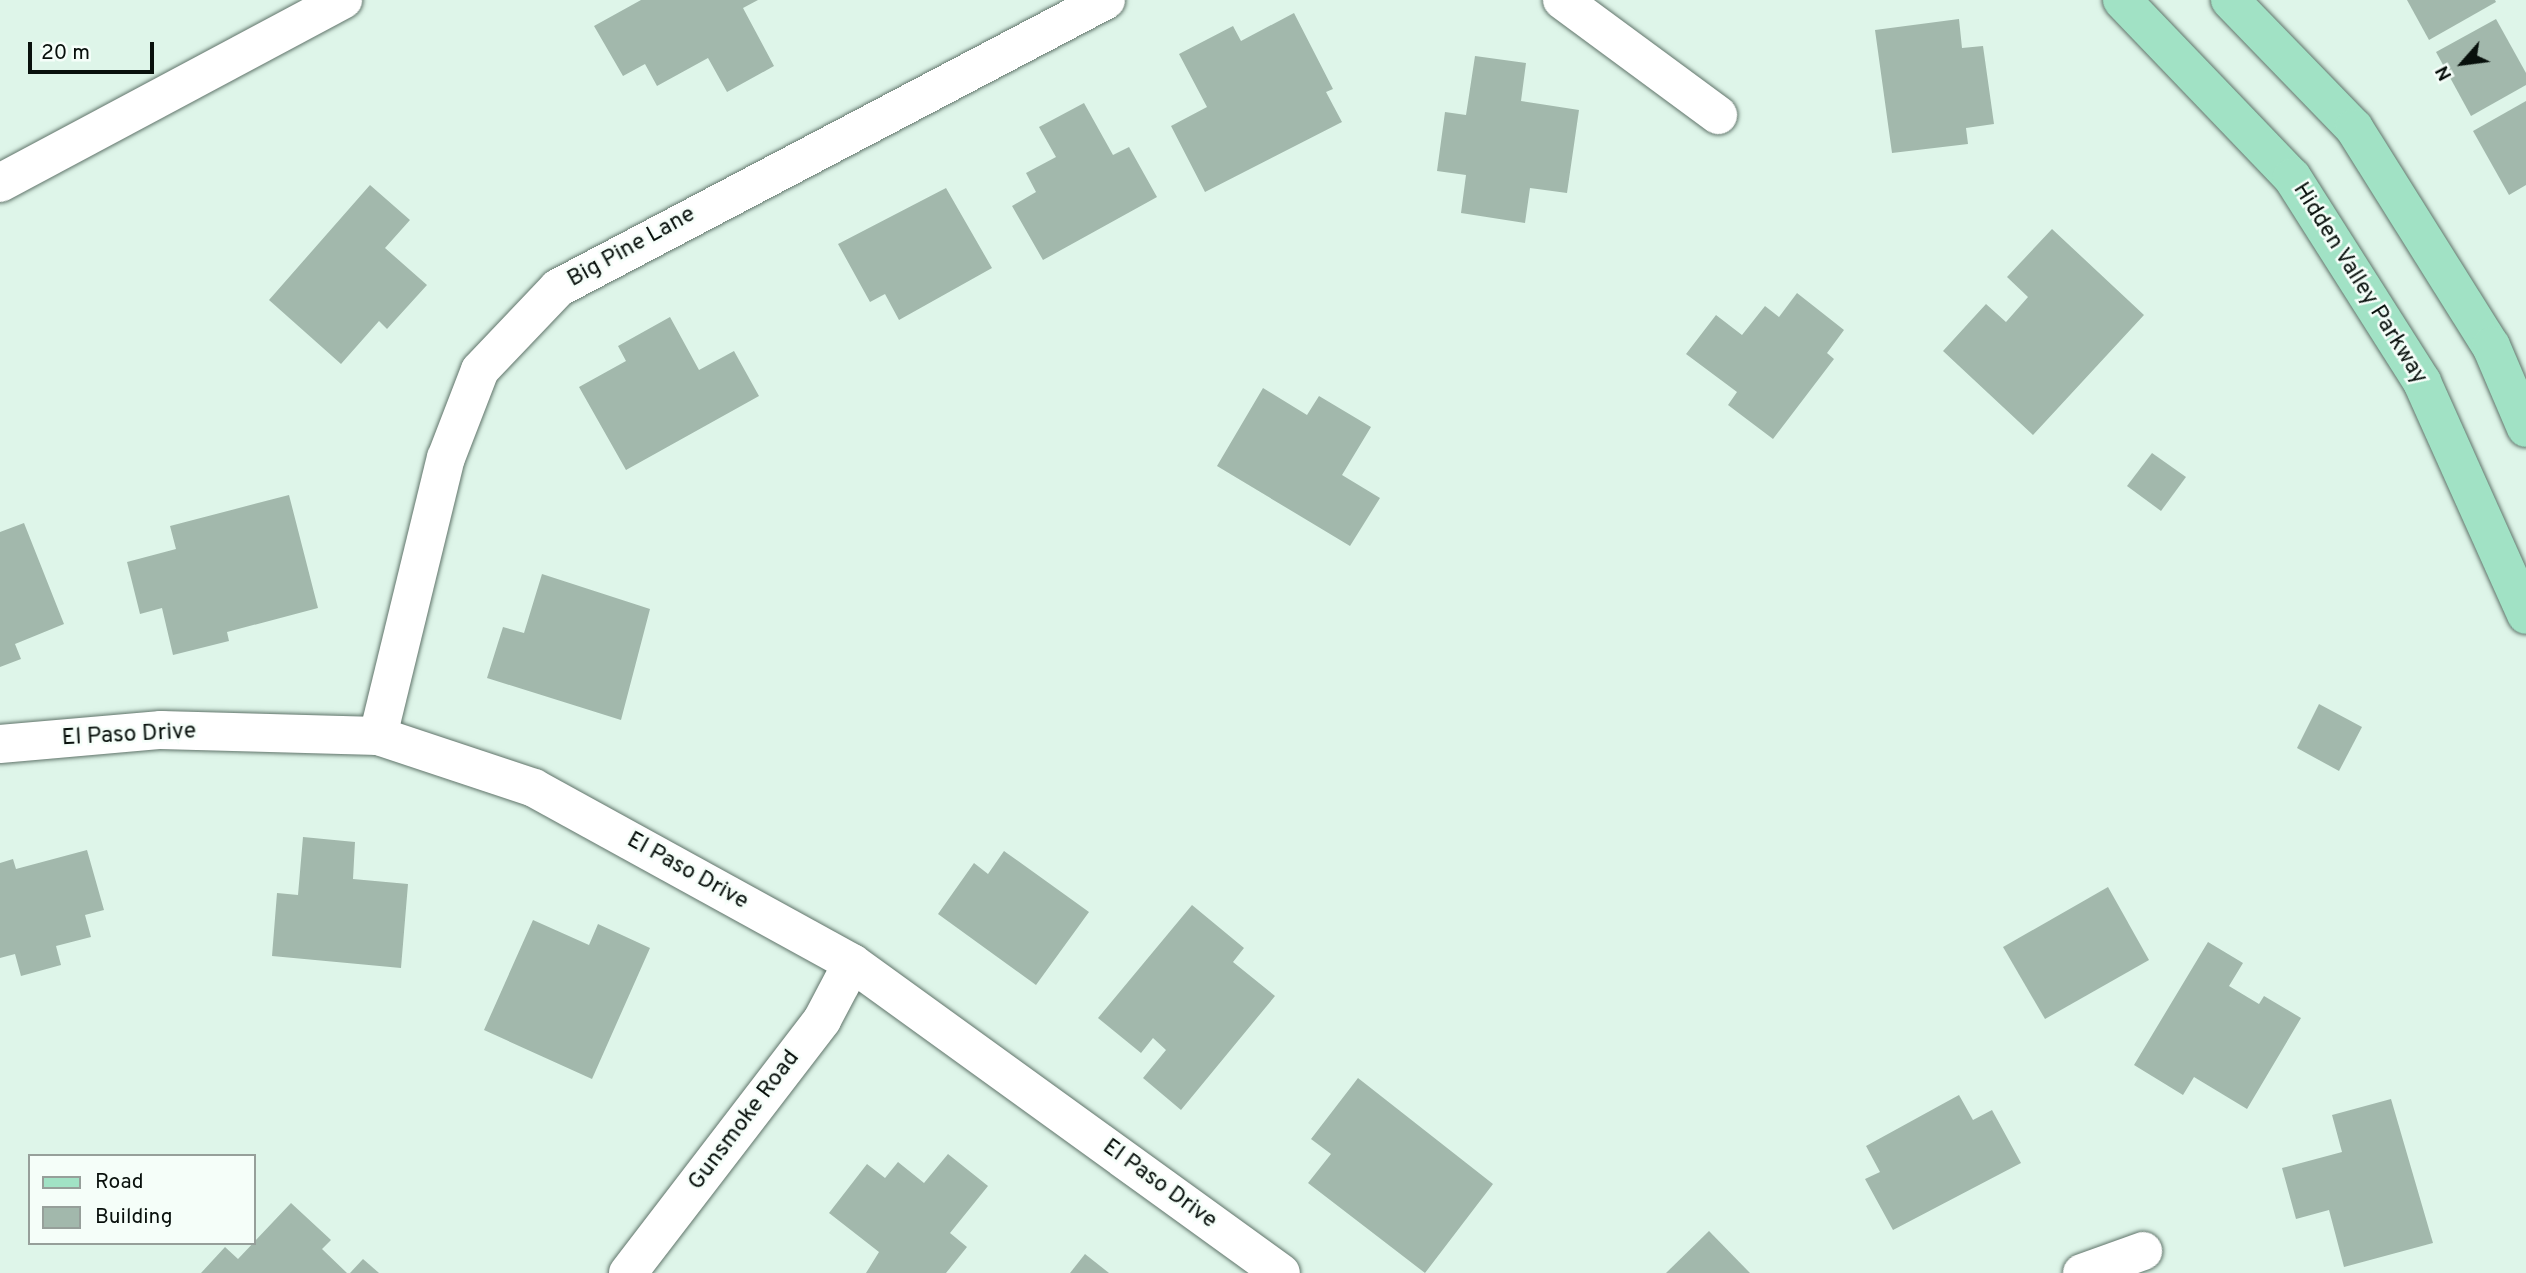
<!DOCTYPE html>
<html>
<head>
<meta charset="utf-8">
<style>
	body { margin:0 }
	#map { position:relative; width:2526px; height:1273px; overflow:hidden; background:#def5e9; font-family:Overpass,sans-serif }
	div>[style] { position:absolute }
	.building>* { inset:0; background:#a2b8ac }
	.roads { filter:drop-shadow(0 0 2px #60746a) drop-shadow(0 0 2px #60746a) }
	.minor>* { height:38px; margin:-19px; padding:0 19px; transform-origin:19px; border-radius:19px; background:#fff }
	.major>* { height:38px; margin:-19px; padding:0 19px; transform-origin:19px; border-radius:19px; background:#a1e2c5 }
	span { translate:-50% -50%; white-space:nowrap; text-align:center; line-height:1.15; -webkit-text-stroke:5px #f5fef9; paint-order:stroke }
	.street-label { font-size:23px; color:#08100c }
	.legend { position:absolute; left:28px; top:1154px; width:228px; height:91px; box-sizing:border-box; background:#f5fef9; border:2px solid #969f9a; margin:0; padding:9px 12px; list-style:none; font-size:21px; color:#08100c }
	.legend li { display:flex; align-items:center; gap:14px; height:35px }
	.legend b { width:35px; border:2px solid #969f9a }
	.north { position:absolute; left:2428px; top:28px; width:70px; height:70px; -webkit-text-stroke:5px #f5fef9; paint-order:stroke; rotate:242deg; font-size:19px; font-weight:700; line-height:28px; text-align:center; color:#08100c }
	.north::after { content:''; display:block; margin:auto; width:24px; height:32px; background:#08100c; clip-path:polygon(50% 0,100% 100%,50% 72%,0 100%) }
	.scale { position:absolute; left:28px; top:42px; width:126px; height:32px; box-sizing:border-box; border:4px solid #08100c; border-top:0; padding-left:9px; font-size:21px; line-height:24px; white-space:nowrap; color:#08100c; -webkit-text-stroke:5px #f5fef9; paint-order:stroke }
</style>
</head>
<body>
<div id="map">
	<div class="building">
		<div style="clip-path:polygon(641px 0,758px 0,743px 8px,774px 66px,727px 92px,708px 58px,657px 86px,645px 64px,623px 76px,594px 26px)"></div>
		<div style="clip-path:polygon(2407px 0,2495px 0,2496px 2px,2429px 40px)"></div>
		<div style="clip-path:polygon(1294px 13px,1333px 89px,1326px 92px,1342px 122px,1205px 192px,1171px 126px,1207px 107px,1179px 54px,1233px 26px,1241px 41px)"></div>
		<div style="clip-path:polygon(1959px 19px,1962px 48px,1983px 46px,1994px 124px,1966px 128px,1968px 144px,1892px 153px,1875px 30px)"></div>
		<div style="clip-path:polygon(2496px 19px,2526px 73px,2526px 85px,2471px 116px,2436px 52px)"></div>
		<div style="clip-path:polygon(1475px 56px,1526px 63px,1521px 101px,1579px 110px,1567px 193px,1530px 188px,1525px 223px,1461px 213px,1466px 175px,1437px 171px,1445px 112px,1466px 115px)"></div>
		<div style="clip-path:polygon(2526px 101px,2526px 185px,2509px 195px,2473px 131px)"></div>
		<div style="clip-path:polygon(1084px 103px,1113px 155px,1129px 147px,1157px 197px,1043px 260px,1012px 206px,1036px 192px,1026px 173px,1056px 157px,1039px 127px)"></div>
		<div style="clip-path:polygon(370px 185px,410px 220px,385px 248px,427px 285px,387px 329px,379px 321px,341px 364px,269px 300px)"></div>
		<div style="clip-path:polygon(946px 188px,992px 268px,899px 320px,885px 294px,870px 302px,838px 244px)"></div>
		<div style="clip-path:polygon(2052px 229px,2144px 315px,2033px 435px,1943px 351px,1986px 304px,2006px 322px,2028px 297px,2007px 277px)"></div>
		<div style="clip-path:polygon(1797px 293px,1844px 330px,1827px 353px,1834px 359px,1773px 439px,1728px 405px,1737px 392px,1686px 354px,1716px 315px,1742px 335px,1765px 306px,1779px 317px)"></div>
		<div style="clip-path:polygon(670px 317px,699px 370px,734px 351px,759px 396px,626px 470px,579px 387px,626px 361px,618px 346px)"></div>
		<div style="clip-path:polygon(1263px 388px,1307px 415px,1319px 396px,1371px 427px,1342px 475px,1380px 498px,1350px 546px,1217px 466px)"></div>
		<div style="clip-path:polygon(2152px 453px,2186px 477px,2161px 511px,2127px 486px)"></div>
		<div style="clip-path:polygon(289px 495px,318px 608px,227px 632px,229px 641px,173px 655px,162px 608px,140px 614px,127px 562px,176px 549px,170px 526px)"></div>
		<div style="clip-path:polygon(24px 523px,64px 624px,15px 644px,21px 659px,0 667px,0 532px)"></div>
		<div style="clip-path:polygon(542px 574px,650px 609px,621px 720px,487px 678px,503px 627px,524px 633px)"></div>
		<div style="clip-path:polygon(2319px 704px,2362px 727px,2339px 771px,2297px 748px)"></div>
		<div style="clip-path:polygon(303px 837px,355px 842px,353px 879px,408px 884px,401px 968px,272px 956px,277px 893px,298px 895px)"></div>
		<div style="clip-path:polygon(87px 850px,104px 910px,85px 915px,91px 937px,56px 946px,61px 965px,21px 976px,15px 954px,0 958px,0 863px,13px 859px,16px 869px)"></div>
		<div style="clip-path:polygon(1004px 851px,1089px 912px,1036px 985px,938px 914px,974px 863px,988px 874px)"></div>
		<div style="clip-path:polygon(2108px 887px,2149px 960px,2045px 1019px,2003px 947px)"></div>
		<div style="clip-path:polygon(1192px 905px,1244px 948px,1233px 962px,1275px 996px,1181px 1110px,1143px 1078px,1166px 1050px,1153px 1038px,1141px 1053px,1098px 1018px)"></div>
		<div style="clip-path:polygon(533px 920px,589px 945px,598px 924px,650px 948px,592px 1079px,484px 1030px)"></div>
		<div style="clip-path:polygon(2208px 942px,2243px 963px,2229px 986px,2259px 1004px,2264px 996px,2301px 1018px,2247px 1109px,2194px 1077px,2183px 1095px,2134px 1065px)"></div>
		<div style="clip-path:polygon(1358px 1078px,1493px 1184px,1425px 1273px,1308px 1183px,1331px 1154px,1311px 1139px)"></div>
		<div style="clip-path:polygon(1959px 1095px,1973px 1120px,1992px 1110px,2021px 1163px,1893px 1230px,1865px 1179px,1880px 1172px,1866px 1146px)"></div>
		<div style="clip-path:polygon(2391px 1099px,2433px 1243px,2344px 1267px,2329px 1210px,2296px 1219px,2282px 1168px,2342px 1152px,2332px 1115px)"></div>
		<div style="clip-path:polygon(948px 1154px,988px 1186px,950px 1233px,967px 1247px,946px 1273px,866px 1273px,879px 1252px,829px 1213px,867px 1164px,885px 1178px,898px 1162px,924px 1183px)"></div>
		<div style="clip-path:polygon(291px 1203px,331px 1240px,322px 1249px,347px 1273px,201px 1273px,225px 1247px,238px 1259px)"></div>
		<div style="clip-path:polygon(1709px 1231px,1750px 1273px,1666px 1273px)"></div>
		<div style="clip-path:polygon(1085px 1254px,1109px 1273px,1070px 1273px)"></div>
		<div style="clip-path:polygon(363px 1259px,379px 1273px,350px 1273px)"></div>
	</div>
	<div class="roads">
		<div class="minor">
			<div style="left:1562px;top:0;width:194px;rotate:36.4deg"></div>
			<div style="left:0;top:183px;width:389px;rotate:-28.1deg"></div>
			<div style="left:378px;top:736px;width:286px;rotate:-76.3deg"></div>
			<div style="left:446px;top:458px;width:94px;rotate:-68.9deg"></div>
			<div style="left:480px;top:370px;width:113px;rotate:-46.4deg"></div>
			<div style="left:558px;top:288px;width:619px;rotate:-27.72deg"></div>
			<div style="left:0;top:744px;width:162px;rotate:-5deg"></div>
			<div style="left:161px;top:730px;width:217px;rotate:1.6deg"></div>
			<div style="left:378px;top:736px;width:164px;rotate:18.4deg"></div>
			<div style="left:534px;top:788px;width:363px;rotate:28.8deg"></div>
			<div style="left:852px;top:963px;width:529px;rotate:35.85deg"></div>
			<div style="left:628px;top:1273px;width:319px;rotate:-52.5deg"></div>
			<div style="left:822px;top:1020px;width:64px;rotate:-62.2deg"></div>
			<div style="left:2082px;top:1273px;width:65px;rotate:-19.8deg"></div>
		</div>
		<div class="major">
			<div style="left:2122px;top:0;width:245px;rotate:46.2deg"></div>
			<div style="left:2292px;top:177px;width:243px;rotate:57.6deg"></div>
			<div style="left:2422px;top:382px;width:255px;rotate:65.9deg"></div>
			<div style="left:2230px;top:0;width:178px;rotate:45.9deg"></div>
			<div style="left:2354px;top:128px;width:257px;rotate:57.9deg"></div>
			<div style="left:2491px;top:346px;width:89px;rotate:66.9deg"></div>
		</div>
	</div>
	<div class="street-label">
		<span style="left:632px;top:248px;rotate:-29deg">Big Pine Lane</span>
		<span style="left:2359px;top:284px;rotate:58deg">Hidden Valley Parkway</span>
		<span style="left:129px;top:736px;rotate:-3deg">El Paso Drive</span>
		<span style="left:687px;top:872px;rotate:29deg">El Paso Drive</span>
		<span style="left:745px;top:1121px;rotate:-53deg">Gunsmoke Road</span>
		<span style="left:1159px;top:1185px;rotate:36deg">El Paso Drive</span>
	</div>
	<ul class="legend">
	<li><b style="height:9px;background:#a1e2c5"></b>Road</li>
	<li><b style="height:19px;background:#a2b8ac"></b>Building</li>
	</ul>
	<div class="north">N</div>
	<div class="scale">20 m</div>
</div>
</body>
</html>
